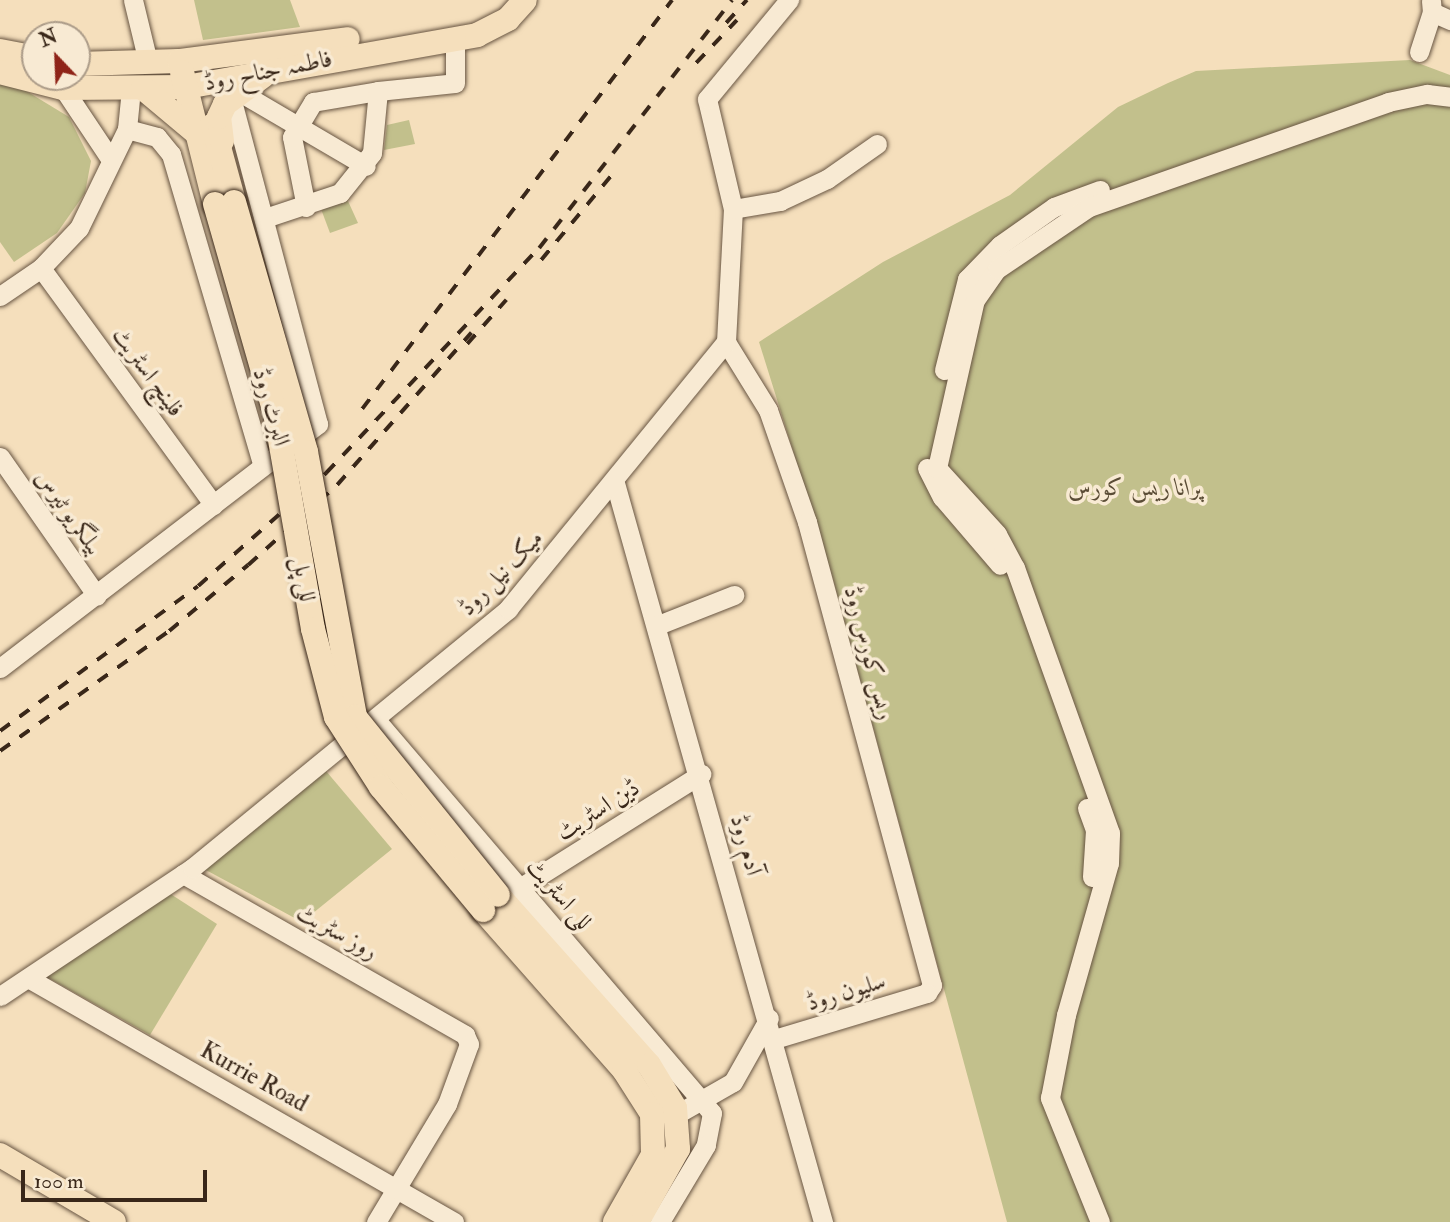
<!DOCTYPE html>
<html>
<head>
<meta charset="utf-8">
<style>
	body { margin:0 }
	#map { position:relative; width:1450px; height:1222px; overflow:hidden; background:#f5dfbc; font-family:"IM FELL Double Pica",Amiri,serif }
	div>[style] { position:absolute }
	.green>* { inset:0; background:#c2c08c }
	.roads { filter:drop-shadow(0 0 2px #685542) drop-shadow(0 0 2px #685542) }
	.minor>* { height:19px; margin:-9.5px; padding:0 9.5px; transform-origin:9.5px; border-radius:9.5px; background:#f8ead3 }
	.major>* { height:24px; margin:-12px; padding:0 12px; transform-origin:12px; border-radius:12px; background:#f5dfbc }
	.rail>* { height:3.5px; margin-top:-1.75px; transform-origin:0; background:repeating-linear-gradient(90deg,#392719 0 12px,transparent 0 24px) }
	.bridges { filter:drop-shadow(0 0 2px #392719) drop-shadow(0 0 2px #392719) }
	.major-bridge>* { height:24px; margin:-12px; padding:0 12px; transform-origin:12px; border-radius:12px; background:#f5dfbc }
	span { translate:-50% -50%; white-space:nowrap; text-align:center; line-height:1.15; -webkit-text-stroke:7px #f8ead3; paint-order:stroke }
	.street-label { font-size:24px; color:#392719 }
	.park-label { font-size:24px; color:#5b4d36; font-style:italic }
	.north { position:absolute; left:21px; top:21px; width:70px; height:70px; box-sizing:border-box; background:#f8ead3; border:2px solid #ac9c89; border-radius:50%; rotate:337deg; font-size:19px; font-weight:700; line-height:28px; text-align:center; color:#392719 }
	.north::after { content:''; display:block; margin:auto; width:24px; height:32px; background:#8f2418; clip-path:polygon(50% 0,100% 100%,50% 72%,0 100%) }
	.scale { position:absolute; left:21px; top:1170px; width:186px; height:32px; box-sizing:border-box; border:4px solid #392719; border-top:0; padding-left:9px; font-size:21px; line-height:24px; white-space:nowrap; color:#392719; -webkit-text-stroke:5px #f8ead3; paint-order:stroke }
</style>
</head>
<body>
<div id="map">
	<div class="green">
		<div style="clip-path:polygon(194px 0,290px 0,300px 27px,203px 40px)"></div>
		<div style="clip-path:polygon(1410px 60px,1450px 75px,1450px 1222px,1007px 1222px,833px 579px,759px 342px,883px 262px,1010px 195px,1118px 107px,1168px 83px,1196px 71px)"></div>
		<div style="clip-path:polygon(0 75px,69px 117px,91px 161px,85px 193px,57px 233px,14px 262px,0 242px)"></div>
		<div style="clip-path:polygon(409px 120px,415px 144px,384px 150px,387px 125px)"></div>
		<div style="clip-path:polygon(348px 201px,358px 223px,330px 233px,321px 209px)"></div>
		<div style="clip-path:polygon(326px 771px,392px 849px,302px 922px,204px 869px)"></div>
		<div style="clip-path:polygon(169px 893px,217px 924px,150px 1035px,45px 976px)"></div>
	</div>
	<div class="roads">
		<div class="minor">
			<div style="left:133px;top:0;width:64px;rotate:76.4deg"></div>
			<div style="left:1431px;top:1px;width:11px;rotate:85deg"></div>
			<div style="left:1432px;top:12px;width:20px;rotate:24deg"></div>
			<div style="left:1419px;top:52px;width:42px;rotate:-72deg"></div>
			<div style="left:64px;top:78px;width:10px;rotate:96deg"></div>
			<div style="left:63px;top:88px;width:87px;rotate:56.3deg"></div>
			<div style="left:238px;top:91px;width:148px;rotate:30.4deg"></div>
			<div style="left:127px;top:129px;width:31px;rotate:15deg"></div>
			<div style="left:157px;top:137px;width:22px;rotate:51deg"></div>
			<div style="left:171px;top:154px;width:323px;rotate:73.6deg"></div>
			<div style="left:306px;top:207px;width:71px;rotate:-101.3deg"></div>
			<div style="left:292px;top:137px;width:41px;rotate:-59deg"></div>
			<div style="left:313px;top:102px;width:66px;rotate:-9.6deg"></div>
			<div style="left:733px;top:209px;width:48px;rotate:-9.7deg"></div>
			<div style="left:780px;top:201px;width:52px;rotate:-25.1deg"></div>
			<div style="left:827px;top:179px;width:61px;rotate:-35deg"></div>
			<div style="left:265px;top:218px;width:79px;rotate:-18.4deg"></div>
			<div style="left:340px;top:193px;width:51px;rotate:-51.3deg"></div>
			<div style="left:372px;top:153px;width:62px;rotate:-84.5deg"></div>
			<div style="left:378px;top:91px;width:77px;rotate:-5.9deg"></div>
			<div style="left:455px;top:83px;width:45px;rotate:-90deg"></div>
			<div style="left:41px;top:268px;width:293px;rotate:53.9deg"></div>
			<div style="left:0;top:296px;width:50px;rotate:-34.3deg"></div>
			<div style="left:41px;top:268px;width:55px;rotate:-46.5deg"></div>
			<div style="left:79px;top:228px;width:110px;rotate:-64.1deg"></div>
			<div style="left:127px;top:129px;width:40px;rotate:-84.3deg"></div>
			<div style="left:726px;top:342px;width:80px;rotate:58.3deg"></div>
			<div style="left:768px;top:410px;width:119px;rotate:70.8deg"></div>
			<div style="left:807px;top:522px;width:480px;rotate:74.9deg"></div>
			<div style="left:932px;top:985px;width:9px;rotate:122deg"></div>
			<div style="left:927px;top:993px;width:159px;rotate:163.2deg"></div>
			<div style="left:944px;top:370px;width:94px;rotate:-75.8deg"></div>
			<div style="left:967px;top:279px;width:47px;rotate:-45.9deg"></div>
			<div style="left:1000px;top:245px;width:66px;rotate:-35.1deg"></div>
			<div style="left:1054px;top:207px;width:49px;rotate:-20.3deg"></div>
			<div style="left:0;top:457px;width:169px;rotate:55.1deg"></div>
			<div style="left:927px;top:468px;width:33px;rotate:63deg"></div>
			<div style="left:942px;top:497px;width:89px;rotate:49.5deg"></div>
			<div style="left:615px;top:483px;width:768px;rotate:74.28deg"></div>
			<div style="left:658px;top:625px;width:82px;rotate:-21.5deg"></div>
			<div style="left:0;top:668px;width:401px;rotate:-37.5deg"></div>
			<div style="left:318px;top:424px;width:337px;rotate:-104.9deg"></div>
			<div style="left:376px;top:720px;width:517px;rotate:49.47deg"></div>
			<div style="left:712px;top:1113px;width:33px;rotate:101deg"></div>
			<div style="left:706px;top:1145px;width:90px;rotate:120.9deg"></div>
			<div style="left:1087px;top:808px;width:23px;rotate:70deg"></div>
			<div style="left:1095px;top:830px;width:47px;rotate:93.7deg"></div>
			<div style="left:183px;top:874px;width:325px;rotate:29.7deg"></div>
			<div style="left:465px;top:1035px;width:10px;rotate:66deg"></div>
			<div style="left:469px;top:1044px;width:64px;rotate:110.1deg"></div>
			<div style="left:447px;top:1104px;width:138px;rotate:121deg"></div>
			<div style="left:521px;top:887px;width:213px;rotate:-32.1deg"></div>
			<div style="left:28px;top:978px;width:491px;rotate:29.8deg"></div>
			<div style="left:0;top:996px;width:231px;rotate:-33.7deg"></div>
			<div style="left:192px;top:868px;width:409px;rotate:-39.3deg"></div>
			<div style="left:508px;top:609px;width:345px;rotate:-50.8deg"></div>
			<div style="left:726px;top:342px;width:133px;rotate:-87deg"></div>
			<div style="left:733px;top:209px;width:113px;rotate:-103.3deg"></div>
			<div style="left:707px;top:99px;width:129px;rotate:-50.4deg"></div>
			<div style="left:677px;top:1114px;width:64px;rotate:-29.7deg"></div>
			<div style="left:733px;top:1082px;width:73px;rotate:-60.6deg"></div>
			<div style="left:1100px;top:1222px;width:134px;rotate:-112deg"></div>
			<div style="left:1050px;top:1098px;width:85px;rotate:-79.1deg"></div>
			<div style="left:1066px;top:1015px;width:158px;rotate:-74.2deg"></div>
			<div style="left:1109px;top:863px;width:30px;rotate:-88deg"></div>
			<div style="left:1110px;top:833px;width:282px;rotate:-109.7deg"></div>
			<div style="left:1015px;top:568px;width:38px;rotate:-118deg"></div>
			<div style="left:997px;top:534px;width:89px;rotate:-132.3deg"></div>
			<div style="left:937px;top:468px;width:172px;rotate:-77.3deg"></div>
			<div style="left:975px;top:300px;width:38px;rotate:-55deg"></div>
			<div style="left:997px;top:269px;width:111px;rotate:-34deg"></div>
			<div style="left:1089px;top:207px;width:317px;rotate:-19.3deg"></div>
			<div style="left:1388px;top:102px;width:40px;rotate:-12deg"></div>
			<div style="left:1427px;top:94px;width:23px;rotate:7deg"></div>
		</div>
		<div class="major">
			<div style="left:0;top:51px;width:36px;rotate:11deg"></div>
			<div style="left:77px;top:64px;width:102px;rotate:-1.7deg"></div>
			<div style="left:179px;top:61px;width:170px;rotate:-7.4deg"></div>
			<div style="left:0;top:72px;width:65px;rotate:14.3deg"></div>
			<div style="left:63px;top:88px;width:123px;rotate:-0.5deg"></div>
			<div style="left:186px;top:87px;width:296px;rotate:-10.1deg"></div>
			<div style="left:477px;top:35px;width:35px;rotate:-27deg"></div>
			<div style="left:508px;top:19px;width:25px;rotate:-48deg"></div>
			<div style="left:182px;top:72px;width:136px;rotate:76deg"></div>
			<div style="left:143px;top:88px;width:72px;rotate:39.9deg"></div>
			<div style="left:213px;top:125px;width:80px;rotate:74.7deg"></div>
			<div style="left:222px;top:141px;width:24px;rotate:-97deg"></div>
			<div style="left:219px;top:117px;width:14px;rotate:-65deg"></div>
			<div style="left:225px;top:104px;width:47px;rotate:-36.4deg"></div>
			<div style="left:498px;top:895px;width:227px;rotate:48.4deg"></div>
			<div style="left:649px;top:1065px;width:50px;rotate:58.8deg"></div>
			<div style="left:675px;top:1108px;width:41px;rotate:85.8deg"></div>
			<div style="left:678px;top:1149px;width:84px;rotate:119.3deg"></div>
			<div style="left:483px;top:910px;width:213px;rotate:48.6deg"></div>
			<div style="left:624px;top:1070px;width:52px;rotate:57.5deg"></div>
			<div style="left:652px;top:1114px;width:41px;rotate:88.6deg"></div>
			<div style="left:653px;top:1155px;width:77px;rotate:119.6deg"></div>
			<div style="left:0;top:1155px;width:132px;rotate:30.4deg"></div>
		</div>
	</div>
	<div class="rail">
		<div style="left:726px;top:23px;width:31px;rotate:-48deg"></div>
		<div style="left:696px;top:63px;width:59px;rotate:-46.4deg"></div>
		<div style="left:541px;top:260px;width:116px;rotate:-50.3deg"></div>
		<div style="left:467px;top:344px;width:59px;rotate:-48.4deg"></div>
		<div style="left:362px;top:409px;width:513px;rotate:-52.84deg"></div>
		<div style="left:0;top:731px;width:245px;rotate:-36.2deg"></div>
		<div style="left:198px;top:586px;width:171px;rotate:-41.4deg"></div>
		<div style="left:326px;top:473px;width:310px;rotate:-46.6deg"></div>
		<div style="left:539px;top:248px;width:314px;rotate:-52.1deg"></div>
		<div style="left:0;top:751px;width:207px;rotate:-35.4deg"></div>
		<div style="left:169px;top:631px;width:103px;rotate:-39.9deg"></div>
		<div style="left:248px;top:565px;width:120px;rotate:-42deg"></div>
		<div style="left:337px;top:485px;width:203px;rotate:-48.6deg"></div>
	</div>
	<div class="bridges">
		<div class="major-bridge">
			<div style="left:234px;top:202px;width:260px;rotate:73.9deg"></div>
			<div style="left:306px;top:452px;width:269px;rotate:79.5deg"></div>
			<div style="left:355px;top:717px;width:228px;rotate:51.2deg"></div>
			<div style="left:215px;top:204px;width:222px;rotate:74deg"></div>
			<div style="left:276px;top:417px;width:215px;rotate:80.1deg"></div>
			<div style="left:313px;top:629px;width:91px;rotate:75.4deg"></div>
			<div style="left:336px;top:717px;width:83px;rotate:57.3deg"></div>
			<div style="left:381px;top:787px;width:160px;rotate:50.3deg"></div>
		</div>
	</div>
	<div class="street-label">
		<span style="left:268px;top:71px;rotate:-11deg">فاطمہ جناح روڈ</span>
		<span style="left:148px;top:372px;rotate:54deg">فلینچ اسٹریٹ</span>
		<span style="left:271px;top:407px;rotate:74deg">البرٹ روڈ</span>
		<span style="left:69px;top:512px;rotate:55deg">بیلگریو ٹیرس</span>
		<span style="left:501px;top:573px;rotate:-46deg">میک نیل روڈ</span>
		<span style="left:304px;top:579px;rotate:80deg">للی پل</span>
		<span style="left:869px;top:653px;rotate:75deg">ریس کورس روڈ</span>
		<span style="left:598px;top:810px;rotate:-32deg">ڈین اسٹریٹ</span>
		<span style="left:746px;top:845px;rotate:74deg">آدم روڈ</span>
		<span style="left:559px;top:894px;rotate:49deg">للی اسٹریٹ</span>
		<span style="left:337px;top:932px;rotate:29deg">روز سٹریٹ</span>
		<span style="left:846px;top:992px;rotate:-17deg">سلیون روڈ</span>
		<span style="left:254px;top:1077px;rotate:29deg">Kurrie Road</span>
	</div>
	<div class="park-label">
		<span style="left:1135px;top:488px">پرانا ریس کورس</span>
	</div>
	<div class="north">N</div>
	<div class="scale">100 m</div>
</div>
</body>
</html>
